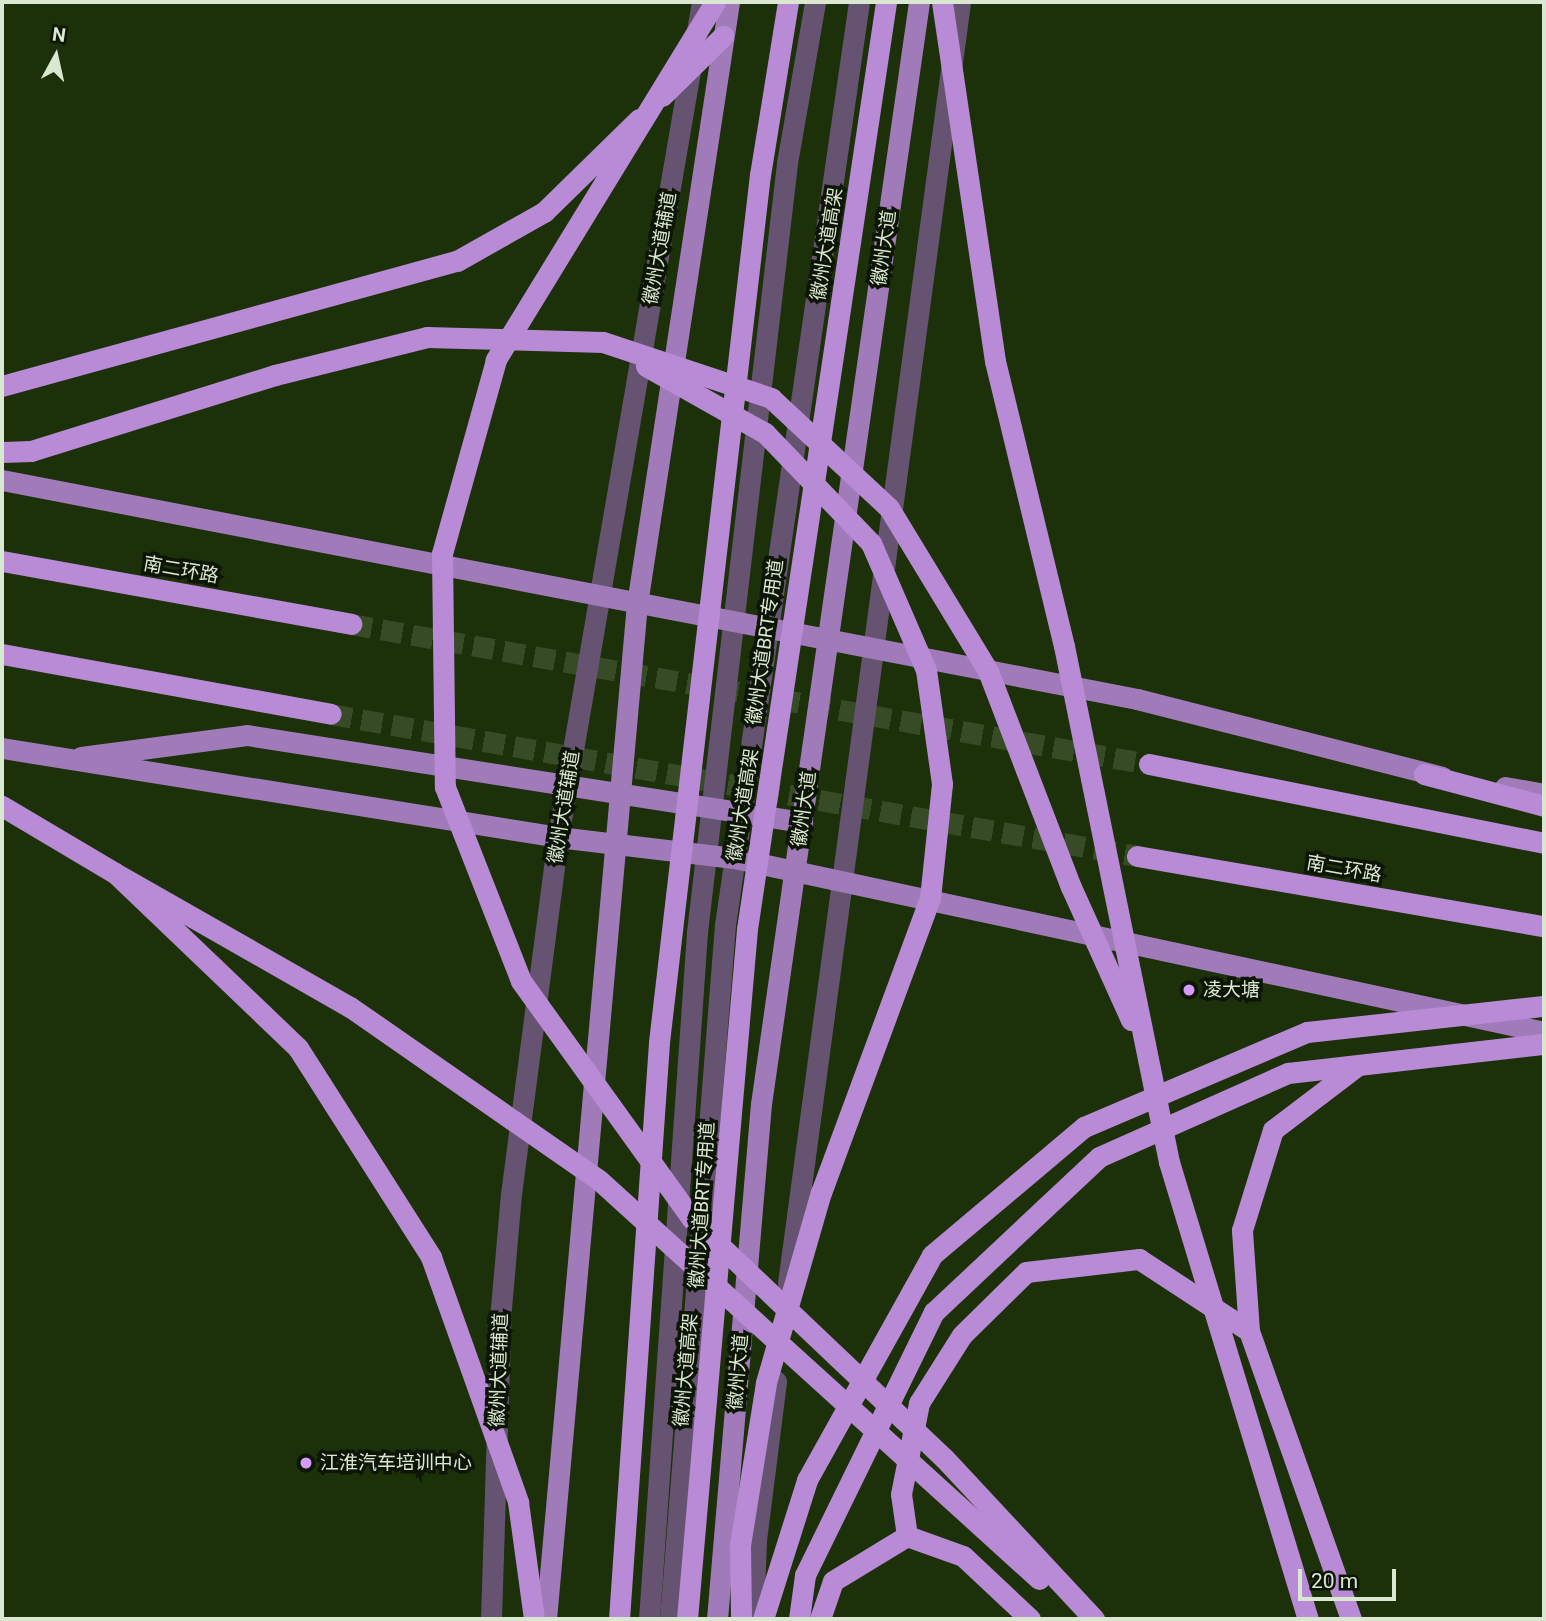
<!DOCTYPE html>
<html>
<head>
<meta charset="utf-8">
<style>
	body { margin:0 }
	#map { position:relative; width:1546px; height:1621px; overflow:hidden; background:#1c3009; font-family:Roboto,"Noto Sans SC",sans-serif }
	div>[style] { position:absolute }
	.highway-tunnel>* { height:21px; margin-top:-10.5px; transform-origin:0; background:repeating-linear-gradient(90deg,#384b27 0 21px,transparent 0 31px) }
	.minor>* { height:21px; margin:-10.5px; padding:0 10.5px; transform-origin:10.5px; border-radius:10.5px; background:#665371 }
	.major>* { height:21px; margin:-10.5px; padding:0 10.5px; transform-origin:10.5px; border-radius:10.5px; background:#a17ab9 }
	.highway>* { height:21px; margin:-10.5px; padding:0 10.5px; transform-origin:10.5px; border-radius:10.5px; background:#b98ad5 }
	.highway-bridge>* { height:21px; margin:-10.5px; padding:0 10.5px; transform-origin:10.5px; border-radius:10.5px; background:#b98ad5 }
	.dots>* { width:19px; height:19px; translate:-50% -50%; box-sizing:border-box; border:4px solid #0c1506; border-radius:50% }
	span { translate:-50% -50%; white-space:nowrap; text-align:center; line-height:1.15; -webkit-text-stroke:7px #0c1506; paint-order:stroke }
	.street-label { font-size:19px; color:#dae7d1 }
	.poi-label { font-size:19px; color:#dae7d1 }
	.left { translate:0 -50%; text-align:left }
	.frame { position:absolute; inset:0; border:4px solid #dae7d1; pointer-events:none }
	.north { position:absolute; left:21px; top:21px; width:70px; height:70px; -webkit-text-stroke:5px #0c1506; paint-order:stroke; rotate:8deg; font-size:19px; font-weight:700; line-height:28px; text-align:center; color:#dae7d1 }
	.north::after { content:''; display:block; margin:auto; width:24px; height:32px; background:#dae7d1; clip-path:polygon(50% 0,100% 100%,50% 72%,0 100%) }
	.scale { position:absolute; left:1298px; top:1569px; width:98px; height:32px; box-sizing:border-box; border:4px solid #dae7d1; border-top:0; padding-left:9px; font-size:21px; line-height:24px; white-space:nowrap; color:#dae7d1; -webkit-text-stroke:5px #0c1506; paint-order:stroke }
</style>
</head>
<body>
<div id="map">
	<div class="highway-tunnel">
		<div style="left:351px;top:624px;width:810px;rotate:9.95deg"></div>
		<div style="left:331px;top:714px;width:818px;rotate:9.99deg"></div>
	</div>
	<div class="minor">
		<div style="left:788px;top:1283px;width:1292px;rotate:-82.35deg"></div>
		<div style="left:491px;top:1619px;width:311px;rotate:-88.2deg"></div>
		<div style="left:501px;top:1308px;width:114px;rotate:-85deg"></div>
		<div style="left:511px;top:1194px;width:360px;rotate:-82.5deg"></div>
		<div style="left:558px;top:837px;width:847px;rotate:-80.22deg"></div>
		<div style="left:649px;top:1619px;width:689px;rotate:-86deg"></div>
		<div style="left:697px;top:932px;width:774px;rotate:-83.32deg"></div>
		<div style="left:787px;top:163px;width:163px;rotate:-80.1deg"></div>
		<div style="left:670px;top:1619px;width:696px;rotate:-85.47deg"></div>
		<div style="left:725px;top:925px;width:933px;rotate:-81.74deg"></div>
		<div style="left:753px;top:1619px;width:79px;rotate:-87.8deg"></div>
		<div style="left:756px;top:1540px;width:160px;rotate:-82.8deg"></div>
	</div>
	<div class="major">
		<div style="left:2px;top:480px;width:1156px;rotate:10.92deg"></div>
		<div style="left:1137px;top:699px;width:315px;rotate:14.3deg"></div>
		<div style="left:2px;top:748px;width:563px;rotate:9.09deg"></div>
		<div style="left:558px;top:837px;width:177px;rotate:6.8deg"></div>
		<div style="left:734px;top:858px;width:828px;rotate:12.12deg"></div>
		<div style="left:81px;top:757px;width:167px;rotate:-7.5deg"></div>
		<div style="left:247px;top:735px;width:562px;rotate:8.91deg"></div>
		<div style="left:1505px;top:787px;width:40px;rotate:10deg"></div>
		<div style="left:546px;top:1619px;width:1019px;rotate:-84.88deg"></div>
		<div style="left:637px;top:604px;width:609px;rotate:-81.31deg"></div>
		<div style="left:717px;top:1619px;width:517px;rotate:-85.12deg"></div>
		<div style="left:761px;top:1104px;width:1113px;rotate:-81.84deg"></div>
	</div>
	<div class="highway">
		<div style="left:662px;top:96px;width:86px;rotate:-44.5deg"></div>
		<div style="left:2px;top:386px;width:472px;rotate:-15.4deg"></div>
		<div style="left:457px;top:261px;width:100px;rotate:-29.4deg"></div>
		<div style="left:544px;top:212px;width:133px;rotate:-44.4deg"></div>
		<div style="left:2px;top:561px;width:355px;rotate:10.2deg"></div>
		<div style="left:2px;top:654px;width:334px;rotate:10.3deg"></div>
		<div style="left:1149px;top:764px;width:403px;rotate:11.3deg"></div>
		<div style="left:1424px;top:774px;width:124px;rotate:14.9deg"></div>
		<div style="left:1137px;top:856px;width:413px;rotate:9.8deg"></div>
		<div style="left:518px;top:1502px;width:118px;rotate:82.2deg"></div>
		<div style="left:907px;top:1536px;width:42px;rotate:-98.1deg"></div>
		<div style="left:901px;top:1494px;width:93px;rotate:-78.8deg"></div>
		<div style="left:919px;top:1403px;width:80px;rotate:-57.7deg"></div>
		<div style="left:962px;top:1335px;width:90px;rotate:-44.5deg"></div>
		<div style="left:1026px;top:1272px;width:114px;rotate:-6.6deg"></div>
		<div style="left:1139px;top:1259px;width:131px;rotate:33.2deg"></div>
		<div style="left:799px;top:1619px;width:44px;rotate:-82.2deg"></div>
		<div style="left:805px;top:1575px;width:293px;rotate:-63.9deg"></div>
		<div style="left:934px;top:1312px;width:226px;rotate:-43.2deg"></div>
		<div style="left:1099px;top:1157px;width:207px;rotate:-24deg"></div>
		<div style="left:1288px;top:1073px;width:258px;rotate:-6.5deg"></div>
		<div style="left:820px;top:1619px;width:40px;rotate:-71.1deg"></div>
		<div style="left:833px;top:1581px;width:87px;rotate:-31.3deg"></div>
		<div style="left:907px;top:1536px;width:59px;rotate:19.7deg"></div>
		<div style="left:963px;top:1556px;width:92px;rotate:43.2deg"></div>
		<div style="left:1351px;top:1619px;width:306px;rotate:-109.5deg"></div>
		<div style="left:1249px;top:1331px;width:101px;rotate:-94deg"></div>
		<div style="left:1242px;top:1230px;width:105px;rotate:-72.8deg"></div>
		<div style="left:1273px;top:1130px;width:106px;rotate:-37.3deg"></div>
	</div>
	<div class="highway-bridge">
		<div style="left:715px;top:2px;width:420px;rotate:121.5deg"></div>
		<div style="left:496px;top:360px;width:201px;rotate:105.6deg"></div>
		<div style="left:442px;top:554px;width:233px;rotate:89.3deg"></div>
		<div style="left:445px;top:787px;width:208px;rotate:68.6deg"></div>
		<div style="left:521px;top:981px;width:293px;rotate:54.3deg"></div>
		<div style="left:692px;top:1219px;width:347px;rotate:43.5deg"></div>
		<div style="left:944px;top:1458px;width:220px;rotate:47deg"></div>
		<div style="left:942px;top:2px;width:363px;rotate:81.6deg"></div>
		<div style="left:995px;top:361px;width:293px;rotate:76.4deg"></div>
		<div style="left:1064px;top:646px;width:527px;rotate:78.5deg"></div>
		<div style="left:1169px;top:1162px;width:478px;rotate:73.1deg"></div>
		<div style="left:646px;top:366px;width:137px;rotate:29.4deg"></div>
		<div style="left:765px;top:433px;width:153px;rotate:46.1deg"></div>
		<div style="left:871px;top:543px;width:138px;rotate:66.6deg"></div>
		<div style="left:926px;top:670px;width:115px;rotate:82deg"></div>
		<div style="left:942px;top:784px;width:115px;rotate:96deg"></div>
		<div style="left:930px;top:898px;width:314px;rotate:110.3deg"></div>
		<div style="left:821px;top:1192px;width:199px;rotate:106.1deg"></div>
		<div style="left:766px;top:1383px;width:164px;rotate:99.1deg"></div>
		<div style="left:740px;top:1545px;width:74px;rotate:89.2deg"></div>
		<div style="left:2px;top:452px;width:29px;rotate:-2deg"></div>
		<div style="left:31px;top:451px;width:256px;rotate:-17.3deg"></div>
		<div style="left:275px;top:375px;width:157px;rotate:-14deg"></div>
		<div style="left:427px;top:337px;width:176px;rotate:1.6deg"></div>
		<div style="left:603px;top:342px;width:177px;rotate:18.4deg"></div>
		<div style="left:771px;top:398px;width:161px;rotate:43deg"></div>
		<div style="left:889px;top:508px;width:191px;rotate:58.7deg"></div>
		<div style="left:988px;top:671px;width:231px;rotate:69deg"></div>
		<div style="left:1071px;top:887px;width:146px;rotate:65.7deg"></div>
		<div style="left:2px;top:806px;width:131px;rotate:30.7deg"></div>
		<div style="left:115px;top:873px;width:253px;rotate:43.7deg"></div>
		<div style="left:298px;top:1048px;width:248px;rotate:57.5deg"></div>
		<div style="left:431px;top:1257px;width:260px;rotate:70.4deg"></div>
		<div style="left:115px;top:873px;width:271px;rotate:29.7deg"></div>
		<div style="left:350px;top:1007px;width:303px;rotate:34.8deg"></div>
		<div style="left:599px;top:1180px;width:594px;rotate:42.2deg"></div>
		<div style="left:619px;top:1619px;width:578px;rotate:-86.03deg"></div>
		<div style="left:659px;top:1042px;width:873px;rotate:-83.36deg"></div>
		<div style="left:760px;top:175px;width:175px;rotate:-80.8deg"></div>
		<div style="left:687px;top:1619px;width:693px;rotate:-85.03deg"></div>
		<div style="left:747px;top:929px;width:937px;rotate:-81.47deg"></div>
		<div style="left:763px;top:1619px;width:146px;rotate:-72.4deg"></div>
		<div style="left:807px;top:1480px;width:257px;rotate:-60.9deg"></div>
		<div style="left:932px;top:1255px;width:199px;rotate:-40.1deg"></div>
		<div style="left:1084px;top:1127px;width:242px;rotate:-23.1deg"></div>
		<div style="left:1307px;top:1032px;width:238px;rotate:-6.3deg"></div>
	</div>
	<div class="dots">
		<div style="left:1189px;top:990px;background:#d69bfa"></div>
		<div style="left:306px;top:1463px;background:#d69bfa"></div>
	</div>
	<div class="street-label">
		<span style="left:827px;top:244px;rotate:-81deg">徽州大道高架</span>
		<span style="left:660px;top:248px;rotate:-80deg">徽州大道辅道</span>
		<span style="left:884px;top:248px;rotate:-82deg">徽州大道</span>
		<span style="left:181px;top:570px;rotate:10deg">南二环路</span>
		<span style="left:765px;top:642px;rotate:-82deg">徽州大道BRT专用道</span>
		<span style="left:743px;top:805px;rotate:-81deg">徽州大道高架</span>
		<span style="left:564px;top:807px;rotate:-81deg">徽州大道辅道</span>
		<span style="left:804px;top:809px;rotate:-82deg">徽州大道</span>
		<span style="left:1344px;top:869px;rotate:10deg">南二环路</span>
		<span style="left:702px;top:1205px;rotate:-86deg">徽州大道BRT专用道</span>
		<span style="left:499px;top:1370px;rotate:-88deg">徽州大道辅道</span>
		<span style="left:686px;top:1370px;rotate:-85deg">徽州大道高架</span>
		<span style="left:738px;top:1372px;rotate:-85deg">徽州大道</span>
	</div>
	<div class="poi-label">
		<span class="left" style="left:1203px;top:990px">凌大塘</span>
		<span class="left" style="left:320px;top:1463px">江淮汽车培训中心</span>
	</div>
	<div class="frame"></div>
	<div class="north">N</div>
	<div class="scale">20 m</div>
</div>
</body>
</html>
